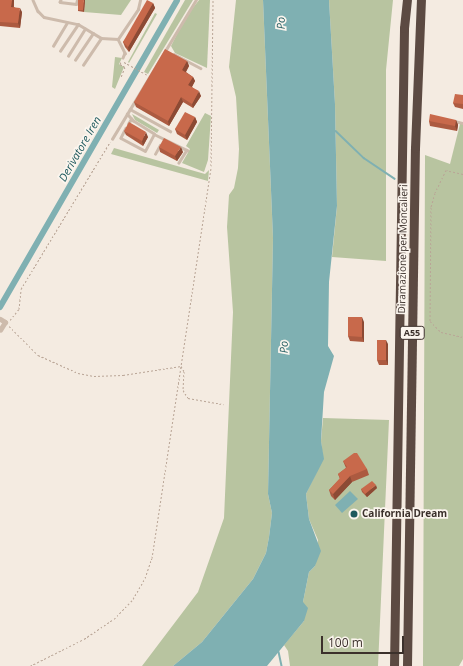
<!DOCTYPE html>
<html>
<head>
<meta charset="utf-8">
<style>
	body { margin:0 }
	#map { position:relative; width:463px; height:666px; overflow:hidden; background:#f4ebe1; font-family:"Open Sans",sans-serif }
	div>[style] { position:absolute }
	.green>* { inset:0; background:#b8c4a0 }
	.water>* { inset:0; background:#7fb0b2 }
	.stream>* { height:1.5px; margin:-0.75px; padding:0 0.75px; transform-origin:0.75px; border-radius:0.75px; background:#7fb0b2 }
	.canal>* { height:6px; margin:-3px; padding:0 3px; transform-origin:3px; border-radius:3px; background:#7fb0b2 }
	.path>* { height:1px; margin-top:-0.5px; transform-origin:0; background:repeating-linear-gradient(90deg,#b9a596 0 2px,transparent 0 4px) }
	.lane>* { height:2.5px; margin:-1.25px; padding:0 1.25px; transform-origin:1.25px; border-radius:1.25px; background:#cdbbac }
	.street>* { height:5px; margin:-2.5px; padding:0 2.5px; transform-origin:2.5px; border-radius:2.5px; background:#cdbbac }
	.highway>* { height:9px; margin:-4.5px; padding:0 4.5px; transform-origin:4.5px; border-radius:4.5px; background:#5c4a42 }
	.wall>* { inset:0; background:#ac5a40 }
	.shaded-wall>* { inset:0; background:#8c4a34 }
	.building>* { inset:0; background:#c8694b }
	.dots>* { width:11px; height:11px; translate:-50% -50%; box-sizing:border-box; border:2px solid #fbf5ee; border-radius:50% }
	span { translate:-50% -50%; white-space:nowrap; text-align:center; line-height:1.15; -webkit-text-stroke:3.5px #fbf5ee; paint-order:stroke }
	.shield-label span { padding:1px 3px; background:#fbf5ee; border:1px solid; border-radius:3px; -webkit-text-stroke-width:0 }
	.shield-label { font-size:9px; color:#3b302b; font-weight:700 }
	.street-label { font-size:10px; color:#3b302b }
	.poi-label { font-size:10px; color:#3b302b; font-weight:700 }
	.left { translate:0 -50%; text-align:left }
	.water-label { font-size:11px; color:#1f5a5e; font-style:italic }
	.scale { position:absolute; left:321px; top:636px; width:83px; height:18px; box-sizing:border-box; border:2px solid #3b302b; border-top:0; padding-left:5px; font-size:12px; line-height:14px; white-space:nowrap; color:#3b302b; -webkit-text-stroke:3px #fbf5ee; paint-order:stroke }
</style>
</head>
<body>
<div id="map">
	<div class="green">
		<div style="clip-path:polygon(85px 0,131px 0,121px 15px,84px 12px)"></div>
		<div style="clip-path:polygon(185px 0,193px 0,148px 74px,144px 72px)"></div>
		<div style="clip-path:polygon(199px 0,210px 0,207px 68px,175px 53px,171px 46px,185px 18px)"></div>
		<div style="clip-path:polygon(236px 0,263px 0,273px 238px,268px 494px,272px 513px,269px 537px,266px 553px,253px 579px,202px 642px,173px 666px,142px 666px,198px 592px,224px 518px,233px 312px,227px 227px,229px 195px,234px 188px,238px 168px,239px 149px,236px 97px,229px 67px)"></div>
		<div style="clip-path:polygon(329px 0,393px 0,386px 70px,386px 261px,332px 257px,337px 206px,335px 104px)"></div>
		<div style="clip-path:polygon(155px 13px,157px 14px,129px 63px,128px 62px)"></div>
		<div style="clip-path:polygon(115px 57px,122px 58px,119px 64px,124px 67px,115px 89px,112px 87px)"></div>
		<div style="clip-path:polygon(205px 113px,211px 116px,208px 160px,204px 172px,182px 163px,190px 149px,186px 146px)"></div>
		<div style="clip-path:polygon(132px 114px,159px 130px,157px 133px,135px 120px)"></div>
		<div style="clip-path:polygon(460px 124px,463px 124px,463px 659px,459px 666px,423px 666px,425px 155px,450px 164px)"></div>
		<div style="clip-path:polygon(114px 148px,205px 174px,209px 170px,208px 181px,111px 154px)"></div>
		<div style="clip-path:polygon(323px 418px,389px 420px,378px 666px,290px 666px,288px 651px,284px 645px,304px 621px,303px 602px,309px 572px,315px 566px,318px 540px,309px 519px,306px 494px,323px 459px,321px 441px)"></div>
	</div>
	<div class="water">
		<div style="clip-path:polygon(263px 0,329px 0,335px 104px,337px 206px,329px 282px,328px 346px,334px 356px,324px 392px,321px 441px,324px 459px,306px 494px,309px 519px,321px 551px,315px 566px,309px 572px,303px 602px,308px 608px,304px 621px,267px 666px,173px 666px,202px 642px,253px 579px,266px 553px,269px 537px,272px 513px,268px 494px,273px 238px)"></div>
		<div style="clip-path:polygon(350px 491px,358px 499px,342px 513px,335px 505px)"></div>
	</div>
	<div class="stream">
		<div style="left:336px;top:131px;width:39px;rotate:44deg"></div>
		<div style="left:364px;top:158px;width:37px;rotate:34deg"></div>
		<div style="left:279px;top:652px;width:14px;rotate:78deg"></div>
	</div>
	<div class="canal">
		<div style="left:0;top:307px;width:354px;rotate:-60deg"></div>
	</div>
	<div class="path">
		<div style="left:121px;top:62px;width:2px;rotate:117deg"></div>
		<div style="left:120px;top:64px;width:6px;rotate:31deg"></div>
		<div style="left:125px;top:67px;width:11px;rotate:112deg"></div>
		<div style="left:124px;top:62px;width:26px;rotate:29deg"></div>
		<div style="left:463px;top:174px;width:17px;rotate:-167deg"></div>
		<div style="left:446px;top:170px;width:25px;rotate:116deg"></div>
		<div style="left:435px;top:193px;width:15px;rotate:106deg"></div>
		<div style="left:431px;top:207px;width:114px;rotate:90.5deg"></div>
		<div style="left:430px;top:321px;width:16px;rotate:45deg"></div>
		<div style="left:441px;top:332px;width:23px;rotate:13deg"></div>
		<div style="left:10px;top:320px;width:14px;rotate:-51deg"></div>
		<div style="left:19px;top:309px;width:20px;rotate:-84deg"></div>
		<div style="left:21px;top:289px;width:172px;rotate:-58.8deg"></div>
		<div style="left:9px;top:326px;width:41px;rotate:45deg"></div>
		<div style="left:38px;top:355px;width:44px;rotate:24.2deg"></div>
		<div style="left:78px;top:373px;width:16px;rotate:11deg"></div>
		<div style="left:94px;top:376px;width:29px;rotate:-2deg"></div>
		<div style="left:123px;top:375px;width:59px;rotate:-8.8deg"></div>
		<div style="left:181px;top:366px;width:6px;rotate:59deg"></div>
		<div style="left:184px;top:371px;width:19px;rotate:93deg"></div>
		<div style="left:183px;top:390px;width:9px;rotate:58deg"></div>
		<div style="left:188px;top:398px;width:36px;rotate:10deg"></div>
		<div style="left:30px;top:666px;width:60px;rotate:-26.6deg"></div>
		<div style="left:84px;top:639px;width:36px;rotate:-34deg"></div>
		<div style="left:114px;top:619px;width:28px;rotate:-46deg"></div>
		<div style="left:133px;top:599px;width:24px;rotate:-60deg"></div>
		<div style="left:145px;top:578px;width:21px;rotate:-71deg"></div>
		<div style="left:152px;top:558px;width:396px;rotate:-81.4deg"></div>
		<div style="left:211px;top:166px;width:166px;rotate:-89.3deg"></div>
	</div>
	<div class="lane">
		<div style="left:33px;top:0;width:12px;rotate:66deg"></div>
		<div style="left:38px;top:11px;width:8px;rotate:45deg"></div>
		<div style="left:44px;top:17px;width:35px;rotate:12deg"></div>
		<div style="left:78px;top:24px;width:27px;rotate:31deg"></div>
		<div style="left:101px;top:38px;width:17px;rotate:3deg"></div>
		<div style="left:61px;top:0;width:2px;rotate:117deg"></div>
		<div style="left:60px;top:2px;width:16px;rotate:7deg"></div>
		<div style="left:76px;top:4px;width:4px;rotate:-76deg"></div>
		<div style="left:118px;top:39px;width:36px;rotate:-56deg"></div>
		<div style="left:138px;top:9px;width:9px;rotate:-77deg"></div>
		<div style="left:118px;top:39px;width:16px;rotate:63deg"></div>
		<div style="left:125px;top:53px;width:5px;rotate:112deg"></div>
		<div style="left:53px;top:46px;width:27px;rotate:-59deg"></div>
		<div style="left:60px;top:51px;width:32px;rotate:-56deg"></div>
		<div style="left:174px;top:54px;width:30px;rotate:28deg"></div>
		<div style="left:68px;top:56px;width:32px;rotate:-58deg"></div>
		<div style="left:75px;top:60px;width:32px;rotate:-56deg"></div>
		<div style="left:83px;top:65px;width:32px;rotate:-56deg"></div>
		<div style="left:130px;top:109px;width:46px;rotate:28.8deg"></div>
		<div style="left:454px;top:121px;width:9px;rotate:13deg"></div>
		<div style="left:128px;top:124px;width:6px;rotate:-59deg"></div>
		<div style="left:126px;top:128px;width:11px;rotate:117deg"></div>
		<div style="left:121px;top:138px;width:27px;rotate:28deg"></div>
		<div style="left:145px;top:151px;width:19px;rotate:-62deg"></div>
		<div style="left:154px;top:134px;width:25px;rotate:-148deg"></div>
		<div style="left:133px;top:121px;width:9px;rotate:-131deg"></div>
		<div style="left:154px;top:134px;width:37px;rotate:26deg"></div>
		<div style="left:187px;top:150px;width:15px;rotate:122deg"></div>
		<div style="left:112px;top:139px;width:162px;rotate:-58.9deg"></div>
		<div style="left:155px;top:154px;width:10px;rotate:-61deg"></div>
	</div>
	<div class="street">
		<div style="left:0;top:319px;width:6px;rotate:31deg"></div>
		<div style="left:5px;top:322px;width:9px;rotate:122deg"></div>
	</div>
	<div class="highway">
		<div style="left:394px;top:666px;width:638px;rotate:-89.1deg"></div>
		<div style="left:404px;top:28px;width:28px;rotate:-84deg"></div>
		<div style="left:407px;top:666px;width:518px;rotate:-89.12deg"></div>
		<div style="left:415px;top:148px;width:148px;rotate:-87.7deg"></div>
	</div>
	<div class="wall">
		<div style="clip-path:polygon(0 0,14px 1px,14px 7px,22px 12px,20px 28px,0 26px)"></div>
		<div style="clip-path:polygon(85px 0,84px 12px,78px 11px,78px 10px)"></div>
		<div style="clip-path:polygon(153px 3px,155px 8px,129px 52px,125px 47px,123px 42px)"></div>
		<div style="clip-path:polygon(187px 61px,189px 66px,186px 72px,193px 77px,195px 81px,192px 87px,201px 96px,193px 108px,183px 102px,169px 126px,136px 107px,134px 102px)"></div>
		<div style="clip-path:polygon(463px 95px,463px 109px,455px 107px,453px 103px)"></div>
		<div style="clip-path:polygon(195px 117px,197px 122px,187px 140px,177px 134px,175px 129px)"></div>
		<div style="clip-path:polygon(456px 120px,458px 125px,457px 131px,430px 126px,429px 121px)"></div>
		<div style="clip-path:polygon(124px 131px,148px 137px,143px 146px,126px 135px)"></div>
		<div style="clip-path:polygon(159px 147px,183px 152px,177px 161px,160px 152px)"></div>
		<div style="clip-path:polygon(364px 322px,364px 342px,350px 341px,348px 336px)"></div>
		<div style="clip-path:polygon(388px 344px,388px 365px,379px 365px,377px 360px)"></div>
		<div style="clip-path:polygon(343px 461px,367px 469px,369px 475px,352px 482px,335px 500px,331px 496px,329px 490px,340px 479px,338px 474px,346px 468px)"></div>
		<div style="clip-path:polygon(377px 488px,367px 497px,362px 492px,361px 489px)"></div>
	</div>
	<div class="shaded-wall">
		<div style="clip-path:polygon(12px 0,14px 0,14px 1px,13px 11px,11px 7px)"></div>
		<div style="clip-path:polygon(84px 0,85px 0,84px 12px,83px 10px)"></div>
		<div style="clip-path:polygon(153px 3px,155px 8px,129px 52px,128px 47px)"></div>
		<div style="clip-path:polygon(20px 8px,22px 12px,20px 28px,18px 23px)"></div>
		<div style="clip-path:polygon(187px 61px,189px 66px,184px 75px,182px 70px)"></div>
		<div style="clip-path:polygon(193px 77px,195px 81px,190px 90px,188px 85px)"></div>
		<div style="clip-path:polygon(199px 91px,201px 96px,193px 108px,192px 104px)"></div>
		<div style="clip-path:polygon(181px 97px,183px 102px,169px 126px,168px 121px)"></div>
		<div style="clip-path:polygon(195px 117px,197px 122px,187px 140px,185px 135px)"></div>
		<div style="clip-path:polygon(456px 120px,458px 125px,457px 131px,455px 126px)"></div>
		<div style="clip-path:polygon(146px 132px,148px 137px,143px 146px,142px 141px)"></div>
		<div style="clip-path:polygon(181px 147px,183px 152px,177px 161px,175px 156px)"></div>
		<div style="clip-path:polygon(362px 317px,364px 322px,364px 342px,362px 337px)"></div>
		<div style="clip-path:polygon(386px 340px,388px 344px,388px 365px,386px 360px)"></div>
		<div style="clip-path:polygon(350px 476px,352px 482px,335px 500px,333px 494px)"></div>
		<div style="clip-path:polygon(376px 485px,377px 488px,367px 497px,365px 494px)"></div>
	</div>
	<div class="building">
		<div style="clip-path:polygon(0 0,12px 0,11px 7px,20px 8px,18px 23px,0 22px)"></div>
		<div style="clip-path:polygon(78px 0,84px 0,83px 10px,78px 10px)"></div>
		<div style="clip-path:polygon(147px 0,153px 3px,128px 47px,123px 42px)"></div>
		<div style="clip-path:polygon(165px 49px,187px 61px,182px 70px,193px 77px,188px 85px,199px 91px,192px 104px,181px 97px,168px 121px,134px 102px)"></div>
		<div style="clip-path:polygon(455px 94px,463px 95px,463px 104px,453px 103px)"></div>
		<div style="clip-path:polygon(185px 112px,195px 117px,185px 135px,175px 129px)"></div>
		<div style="clip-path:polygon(430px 114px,456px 120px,455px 126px,429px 121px)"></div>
		<div style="clip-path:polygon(129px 122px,146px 132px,142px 141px,124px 131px)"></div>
		<div style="clip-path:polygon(164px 138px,181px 147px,175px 156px,159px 147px)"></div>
		<div style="clip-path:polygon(348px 317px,362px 317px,362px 337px,348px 336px)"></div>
		<div style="clip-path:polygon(377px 340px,386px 340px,386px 360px,377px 360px)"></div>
		<div style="clip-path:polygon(354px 453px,357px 453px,367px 469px,350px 476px,333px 494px,329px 490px,340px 478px,338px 474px,347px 467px,343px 461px)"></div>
		<div style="clip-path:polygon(372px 481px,376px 485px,365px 494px,361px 489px)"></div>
	</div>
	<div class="dots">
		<div style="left:354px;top:514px;background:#1f5a5e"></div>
	</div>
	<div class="shield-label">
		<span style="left:412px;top:333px">A55</span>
	</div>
	<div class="street-label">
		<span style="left:403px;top:249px;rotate:-89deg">Diramazione per Moncalieri</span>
	</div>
	<div class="poi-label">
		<span class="left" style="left:362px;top:514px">California Dream</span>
	</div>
	<div class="water-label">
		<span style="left:281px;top:23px;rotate:-91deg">Po</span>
		<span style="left:80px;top:149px;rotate:-60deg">Derivatore Iren</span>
		<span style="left:284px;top:347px;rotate:-91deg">Po</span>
	</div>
	<div class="scale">100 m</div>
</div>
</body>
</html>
